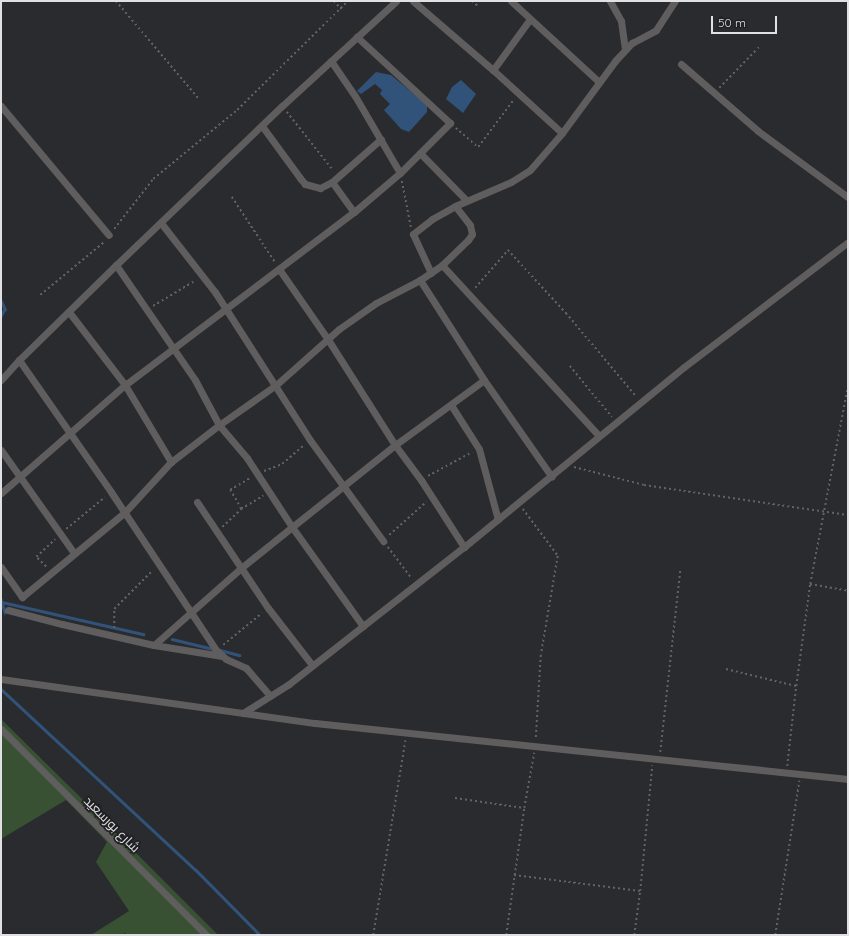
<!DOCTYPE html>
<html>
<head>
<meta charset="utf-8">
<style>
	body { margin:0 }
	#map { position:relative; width:849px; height:936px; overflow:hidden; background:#2a2b2e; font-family:Quicksand,Cairo,sans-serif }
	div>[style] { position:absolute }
	.green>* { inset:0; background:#385133 }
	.water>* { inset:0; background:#31537a }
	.stream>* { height:2.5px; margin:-1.25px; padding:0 1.25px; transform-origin:1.25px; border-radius:1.25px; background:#31537a }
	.path>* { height:1.5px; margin-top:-0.75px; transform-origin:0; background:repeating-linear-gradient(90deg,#616265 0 2px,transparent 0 5px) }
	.minor>* { height:7px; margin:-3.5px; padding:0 3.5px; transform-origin:3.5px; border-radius:3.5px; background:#5f5d5d }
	span { translate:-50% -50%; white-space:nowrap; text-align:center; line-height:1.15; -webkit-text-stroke:3.5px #212124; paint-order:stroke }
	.street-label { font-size:13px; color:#e1e1e3 }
	.frame { position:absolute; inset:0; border:2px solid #e1e1e3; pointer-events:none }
	.scale { position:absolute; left:711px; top:16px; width:66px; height:18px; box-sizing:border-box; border:2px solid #e1e1e3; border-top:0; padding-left:5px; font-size:12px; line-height:14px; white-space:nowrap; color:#e1e1e3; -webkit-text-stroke:3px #212124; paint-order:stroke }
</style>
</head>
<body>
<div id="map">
	<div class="green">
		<div style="clip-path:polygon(1px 719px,75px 792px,218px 935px,127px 935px,125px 933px,121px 935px,91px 935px,129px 911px,96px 862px,107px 842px,66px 800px,1px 839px)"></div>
	</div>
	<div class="water">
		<div style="clip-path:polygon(376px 72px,391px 75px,427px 105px,427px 112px,409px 132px,401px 129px,384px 110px,390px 104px,380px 94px,382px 90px,375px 84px,361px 94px,357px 91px)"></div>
		<div style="clip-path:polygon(461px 80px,476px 94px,463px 113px,446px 99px,452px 87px)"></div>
	</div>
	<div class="stream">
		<div style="left:1px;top:300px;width:10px;rotate:66deg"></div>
		<div style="left:5px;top:309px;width:9px;rotate:117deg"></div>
		<div style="left:1px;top:599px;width:14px;rotate:73deg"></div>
		<div style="left:2px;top:602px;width:145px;rotate:12.8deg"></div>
		<div style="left:172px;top:639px;width:42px;rotate:13.7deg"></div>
		<div style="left:220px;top:650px;width:20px;rotate:15deg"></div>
		<div style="left:1px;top:689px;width:266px;rotate:42.9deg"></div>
		<div style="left:196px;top:870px;width:91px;rotate:45.4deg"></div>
	</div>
	<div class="path">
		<div style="left:116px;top:1px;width:128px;rotate:49.7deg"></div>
		<div style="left:334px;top:1px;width:11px;rotate:49deg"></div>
		<div style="left:472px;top:1px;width:8px;rotate:40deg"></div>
		<div style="left:719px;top:88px;width:57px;rotate:-45.7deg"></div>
		<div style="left:287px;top:112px;width:74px;rotate:51.6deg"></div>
		<div style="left:456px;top:128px;width:29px;rotate:41deg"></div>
		<div style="left:478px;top:147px;width:60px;rotate:-53.1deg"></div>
		<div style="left:402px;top:181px;width:47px;rotate:78.9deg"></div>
		<div style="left:232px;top:197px;width:78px;rotate:56.5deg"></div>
		<div style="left:114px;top:229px;width:63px;rotate:-52deg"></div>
		<div style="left:153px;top:179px;width:109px;rotate:-39.4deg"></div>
		<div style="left:237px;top:110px;width:156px;rotate:-44.5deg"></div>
		<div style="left:475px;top:288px;width:50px;rotate:-49deg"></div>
		<div style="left:508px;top:250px;width:86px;rotate:47.4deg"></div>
		<div style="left:566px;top:313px;width:109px;rotate:49.9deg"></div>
		<div style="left:40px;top:295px;width:83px;rotate:-39.6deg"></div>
		<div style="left:153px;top:306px;width:50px;rotate:-31.2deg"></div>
		<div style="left:570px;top:366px;width:66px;rotate:50.5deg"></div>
		<div style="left:574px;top:467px;width:72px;rotate:14.4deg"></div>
		<div style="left:644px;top:485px;width:206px;rotate:8.4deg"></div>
		<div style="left:264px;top:471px;width:19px;rotate:-21deg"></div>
		<div style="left:282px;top:464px;width:29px;rotate:-41deg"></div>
		<div style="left:428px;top:476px;width:50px;rotate:-28.6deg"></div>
		<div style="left:241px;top:509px;width:22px;rotate:-120deg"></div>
		<div style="left:230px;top:490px;width:23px;rotate:-31deg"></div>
		<div style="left:523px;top:509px;width:59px;rotate:53.3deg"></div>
		<div style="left:558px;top:556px;width:100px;rotate:99.7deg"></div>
		<div style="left:541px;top:655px;width:84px;rotate:93.4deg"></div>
		<div style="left:222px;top:527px;width:26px;rotate:-43deg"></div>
		<div style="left:241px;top:509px;width:26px;rotate:-31deg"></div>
		<div style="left:66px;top:529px;width:50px;rotate:-39.4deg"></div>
		<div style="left:389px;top:535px;width:50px;rotate:-41.7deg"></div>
		<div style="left:388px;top:547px;width:38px;rotate:53deg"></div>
		<div style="left:46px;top:567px;width:14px;rotate:-135deg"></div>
		<div style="left:36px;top:557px;width:26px;rotate:-43deg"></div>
		<div style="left:810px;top:584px;width:39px;rotate:10deg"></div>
		<div style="left:114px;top:628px;width:19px;rotate:-90deg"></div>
		<div style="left:114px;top:609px;width:55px;rotate:-45deg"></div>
		<div style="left:223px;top:645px;width:50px;rotate:-39.4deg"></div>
		<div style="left:726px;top:669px;width:72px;rotate:13.7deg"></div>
		<div style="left:660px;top:752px;width:182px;rotate:-83.7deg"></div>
		<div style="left:787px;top:766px;width:81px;rotate:-83.6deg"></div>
		<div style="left:796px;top:686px;width:103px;rotate:-82.2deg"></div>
		<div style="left:810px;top:584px;width:203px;rotate:-79.2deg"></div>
		<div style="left:455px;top:798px;width:70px;rotate:8.2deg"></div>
		<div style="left:514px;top:875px;width:127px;rotate:7.2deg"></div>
		<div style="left:373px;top:935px;width:197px;rotate:-80.6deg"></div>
		<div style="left:506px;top:935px;width:128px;rotate:-81.9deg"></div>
		<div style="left:524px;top:808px;width:56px;rotate:-79.7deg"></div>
		<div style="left:634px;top:935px;width:44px;rotate:-82.2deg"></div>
		<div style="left:640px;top:891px;width:126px;rotate:-84.5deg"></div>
		<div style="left:775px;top:935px;width:156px;rotate:-81.1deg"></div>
	</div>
	<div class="minor">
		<div style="left:413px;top:1px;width:106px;rotate:40.8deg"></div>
		<div style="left:493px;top:70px;width:93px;rotate:42.4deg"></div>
		<div style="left:511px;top:1px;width:120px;rotate:42.6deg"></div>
		<div style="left:610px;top:1px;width:23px;rotate:61deg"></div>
		<div style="left:621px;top:21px;width:28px;rotate:82deg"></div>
		<div style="left:331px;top:61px;width:42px;rotate:55.6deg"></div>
		<div style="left:355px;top:96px;width:89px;rotate:59.7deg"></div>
		<div style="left:681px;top:64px;width:102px;rotate:41deg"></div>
		<div style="left:758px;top:131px;width:112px;rotate:36.3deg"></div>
		<div style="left:493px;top:70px;width:63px;rotate:-54deg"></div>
		<div style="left:1px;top:106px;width:168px;rotate:50.1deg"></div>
		<div style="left:262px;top:126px;width:64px;rotate:53.8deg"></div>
		<div style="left:300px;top:178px;width:8px;rotate:50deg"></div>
		<div style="left:305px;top:184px;width:16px;rotate:15deg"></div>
		<div style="left:320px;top:188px;width:13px;rotate:-27deg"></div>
		<div style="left:332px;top:182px;width:65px;rotate:-41.3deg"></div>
		<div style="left:420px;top:153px;width:66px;rotate:45.6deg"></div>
		<div style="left:332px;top:182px;width:37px;rotate:54deg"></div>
		<div style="left:161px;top:223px;width:88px;rotate:52deg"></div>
		<div style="left:215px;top:292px;width:176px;rotate:57.3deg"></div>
		<div style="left:310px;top:440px;width:125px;rotate:54.1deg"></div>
		<div style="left:116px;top:265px;width:140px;rotate:55.5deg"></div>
		<div style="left:195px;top:380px;width:51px;rotate:61.9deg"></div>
		<div style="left:219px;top:425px;width:43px;rotate:49.7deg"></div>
		<div style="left:247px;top:458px;width:82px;rotate:56.9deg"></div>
		<div style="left:292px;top:527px;width:122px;rotate:54.4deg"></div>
		<div style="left:442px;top:265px;width:232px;rotate:47.4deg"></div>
		<div style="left:279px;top:269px;width:84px;rotate:55.2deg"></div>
		<div style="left:327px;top:338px;width:127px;rotate:57.6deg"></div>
		<div style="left:395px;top:445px;width:44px;rotate:53.4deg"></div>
		<div style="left:421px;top:480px;width:80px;rotate:57.3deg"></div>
		<div style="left:431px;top:273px;width:43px;rotate:-114.8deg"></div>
		<div style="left:413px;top:234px;width:24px;rotate:-38deg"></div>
		<div style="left:432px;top:219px;width:26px;rotate:-29deg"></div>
		<div style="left:455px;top:206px;width:61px;rotate:-23.2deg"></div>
		<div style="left:511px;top:182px;width:22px;rotate:-32deg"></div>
		<div style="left:530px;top:170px;width:49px;rotate:-49.1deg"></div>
		<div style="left:562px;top:133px;width:89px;rotate:-53.6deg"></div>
		<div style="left:615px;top:61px;width:25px;rotate:-47deg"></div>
		<div style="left:632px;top:43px;width:27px;rotate:-28deg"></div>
		<div style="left:656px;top:30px;width:35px;rotate:-57deg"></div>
		<div style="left:420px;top:280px;width:119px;rotate:57.4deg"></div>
		<div style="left:484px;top:380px;width:118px;rotate:55deg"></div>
		<div style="left:69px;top:312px;width:92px;rotate:52.5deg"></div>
		<div style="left:125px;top:385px;width:90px;rotate:59.1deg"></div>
		<div style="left:19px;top:360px;width:161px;rotate:55.1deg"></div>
		<div style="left:111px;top:492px;width:190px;rotate:56.4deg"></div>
		<div style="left:216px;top:650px;width:13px;rotate:42deg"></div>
		<div style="left:226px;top:659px;width:22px;rotate:24deg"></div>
		<div style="left:246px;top:668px;width:37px;rotate:49deg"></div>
		<div style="left:1px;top:380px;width:27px;rotate:-48deg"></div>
		<div style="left:19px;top:360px;width:136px;rotate:-44.4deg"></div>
		<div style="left:116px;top:265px;width:230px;rotate:-43.8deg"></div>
		<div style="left:282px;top:106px;width:155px;rotate:-42.6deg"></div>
		<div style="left:451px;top:405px;width:52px;rotate:57.5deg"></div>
		<div style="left:479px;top:449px;width:73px;rotate:75deg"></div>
		<div style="left:1px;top:450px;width:126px;rotate:54.7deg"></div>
		<div style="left:1px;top:493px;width:164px;rotate:-41.1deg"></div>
		<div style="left:125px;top:385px;width:287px;rotate:-37.1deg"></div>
		<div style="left:354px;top:212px;width:60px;rotate:-40.3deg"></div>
		<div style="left:400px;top:173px;width:71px;rotate:-45deg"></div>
		<div style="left:450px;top:123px;width:127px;rotate:-137.2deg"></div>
		<div style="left:197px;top:502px;width:128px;rotate:56.2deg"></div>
		<div style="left:268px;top:608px;width:72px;rotate:52.3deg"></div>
		<div style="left:1px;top:567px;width:37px;rotate:55deg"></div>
		<div style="left:22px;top:597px;width:134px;rotate:-39.5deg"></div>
		<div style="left:125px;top:512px;width:68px;rotate:-47.4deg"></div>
		<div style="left:171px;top:462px;width:61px;rotate:-37.6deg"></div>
		<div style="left:219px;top:425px;width:70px;rotate:-35.1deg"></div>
		<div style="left:276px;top:385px;width:84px;rotate:-41.6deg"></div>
		<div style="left:339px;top:329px;width:45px;rotate:-35.1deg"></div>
		<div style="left:376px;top:303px;width:50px;rotate:-27.6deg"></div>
		<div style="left:420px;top:280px;width:27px;rotate:-34deg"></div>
		<div style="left:442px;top:265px;width:36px;rotate:-44deg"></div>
		<div style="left:468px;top:240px;width:7px;rotate:-56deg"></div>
		<div style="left:472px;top:234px;width:9px;rotate:-103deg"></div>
		<div style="left:470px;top:225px;width:24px;rotate:-128deg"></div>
		<div style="left:8px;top:610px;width:56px;rotate:14.5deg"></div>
		<div style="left:62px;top:624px;width:94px;rotate:12.9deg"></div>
		<div style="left:154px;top:645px;width:69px;rotate:9.2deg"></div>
		<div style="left:154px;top:645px;width:116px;rotate:-41.5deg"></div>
		<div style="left:241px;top:568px;width:65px;rotate:-38.8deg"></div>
		<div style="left:292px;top:527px;width:132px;rotate:-38.5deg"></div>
		<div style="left:395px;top:445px;width:110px;rotate:-36.1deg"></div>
		<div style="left:1px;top:679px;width:317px;rotate:8deg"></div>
		<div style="left:315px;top:723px;width:536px;rotate:6deg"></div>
		<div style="left:243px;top:713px;width:54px;rotate:-32.2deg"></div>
		<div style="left:289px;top:684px;width:222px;rotate:-38.1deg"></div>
		<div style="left:464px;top:547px;width:284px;rotate:-39.3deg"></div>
		<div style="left:684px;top:367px;width:206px;rotate:-37.3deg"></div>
		<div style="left:1px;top:729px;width:291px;rotate:45.1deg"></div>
	</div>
	<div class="street-label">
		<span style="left:112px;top:824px;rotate:45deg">شارع بورسعيد</span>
	</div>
	<div class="frame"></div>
	<div class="scale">50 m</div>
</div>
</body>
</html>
